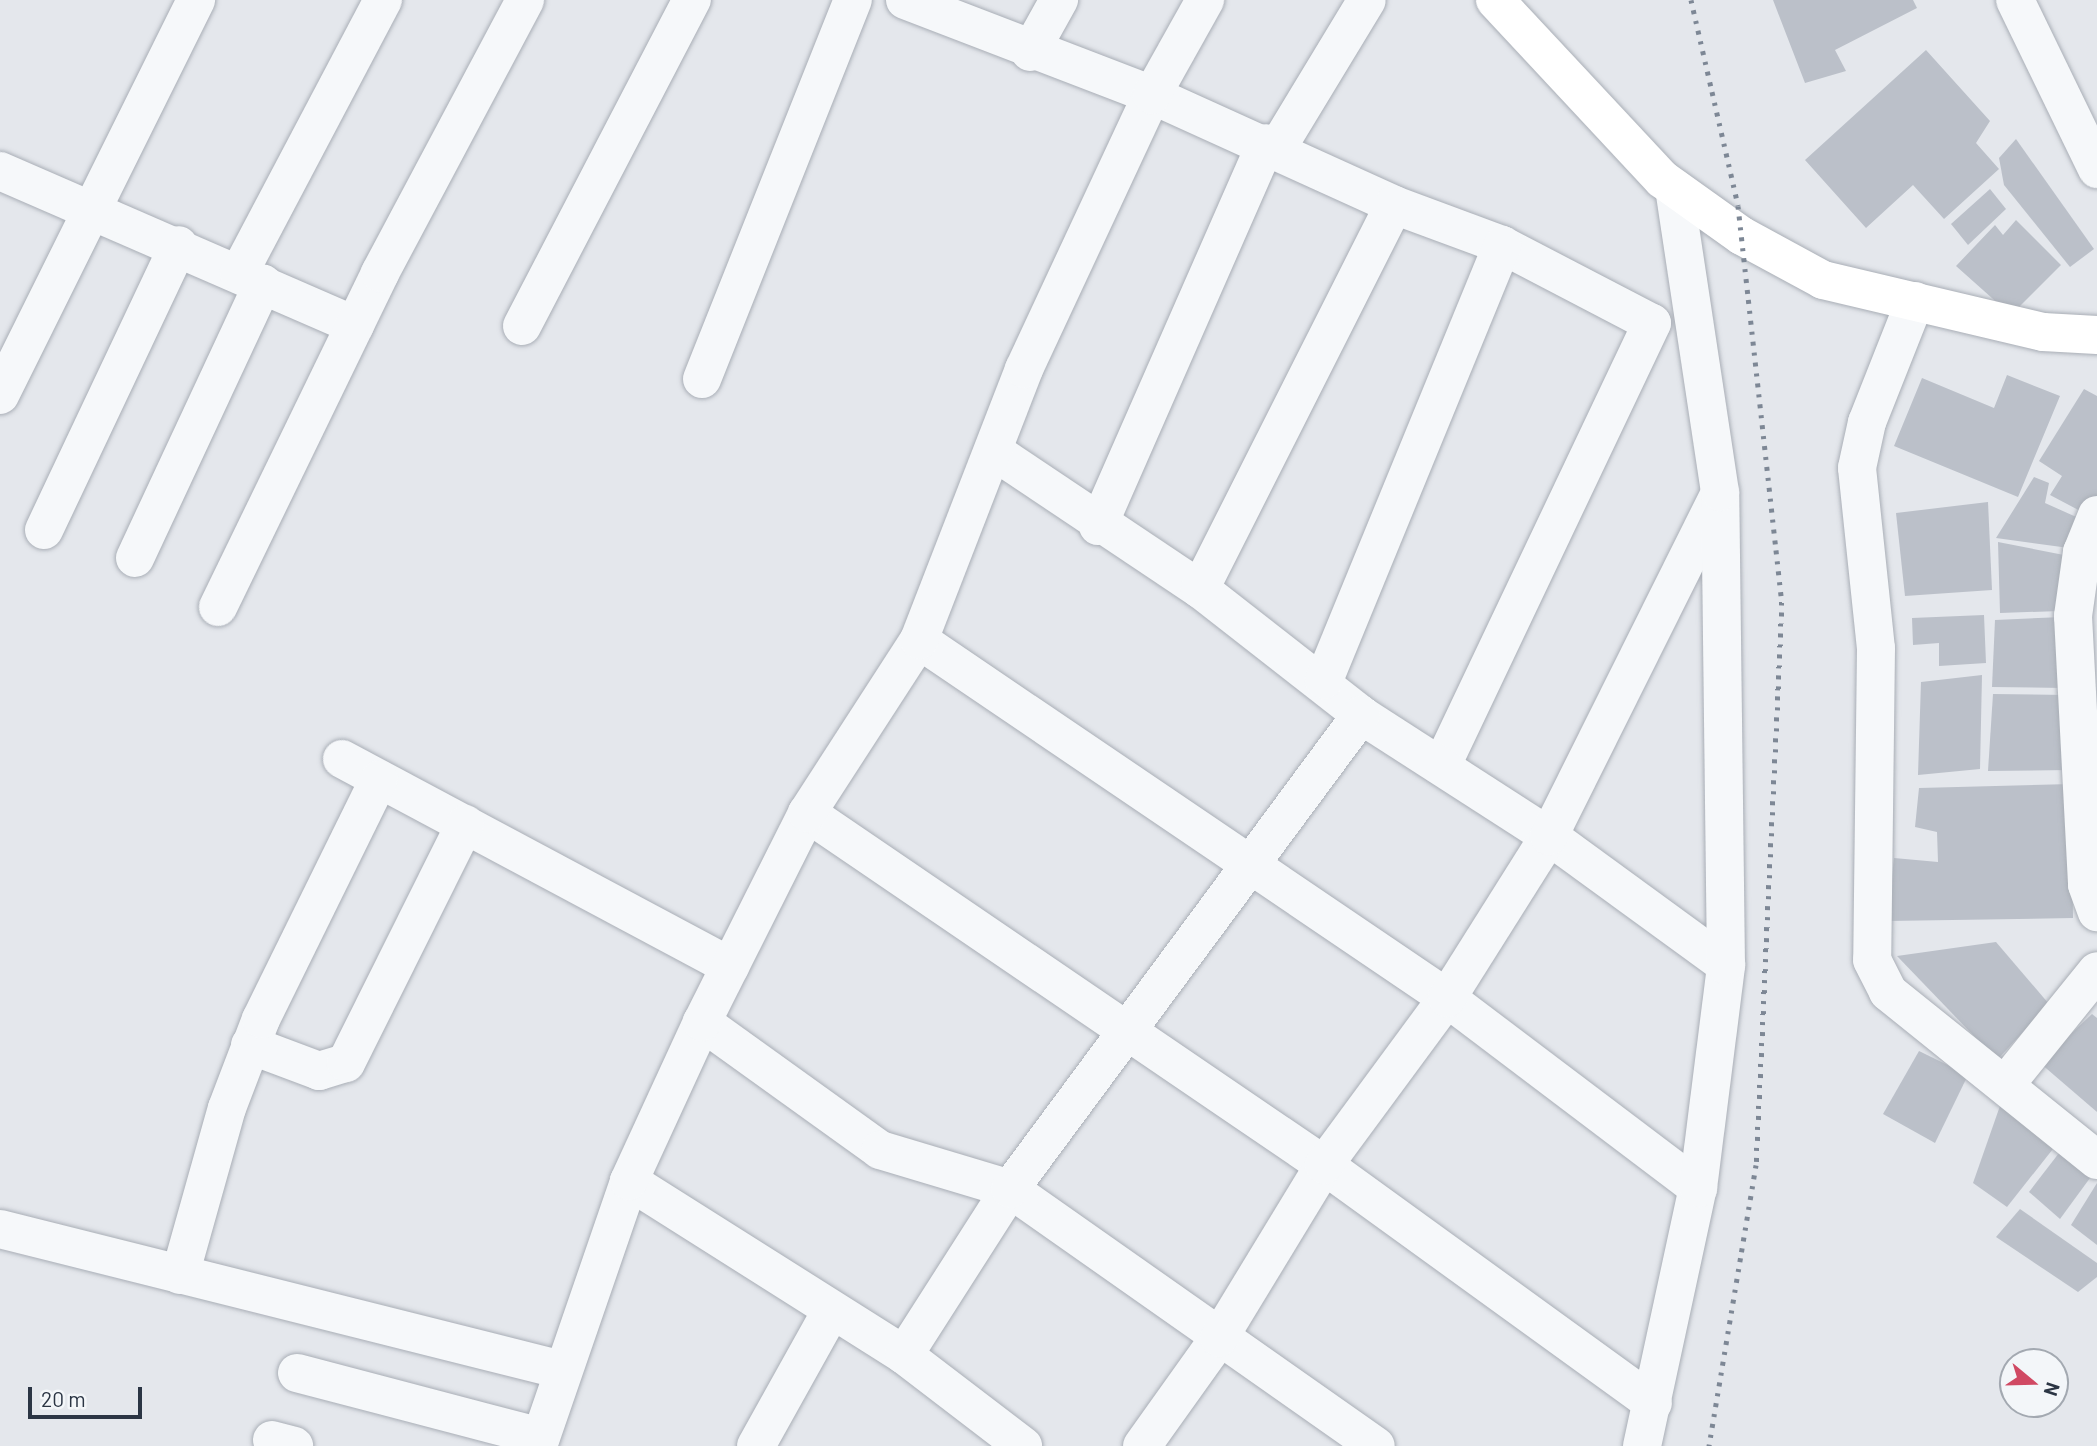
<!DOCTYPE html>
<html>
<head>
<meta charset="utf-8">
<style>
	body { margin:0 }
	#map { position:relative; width:2097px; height:1446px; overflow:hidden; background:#e4e7ec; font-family:Barlow,sans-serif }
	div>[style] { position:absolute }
	.building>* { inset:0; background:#bbc0c9 }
	.roads { filter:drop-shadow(0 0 2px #a9aeb6) drop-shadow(0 0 2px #a9aeb6) }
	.street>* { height:38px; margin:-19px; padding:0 19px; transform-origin:19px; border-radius:19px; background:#f6f8fa }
	.secondary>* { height:38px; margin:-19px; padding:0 19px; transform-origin:19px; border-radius:19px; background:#fff }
	.rail>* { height:5px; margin-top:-2.5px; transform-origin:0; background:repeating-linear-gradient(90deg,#7d8795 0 3.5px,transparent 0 10.5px) }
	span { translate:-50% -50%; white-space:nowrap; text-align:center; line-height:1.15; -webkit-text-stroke:6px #f3f6f9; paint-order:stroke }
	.north { position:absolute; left:1999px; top:1348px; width:70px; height:70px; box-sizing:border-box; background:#f3f6f9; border:2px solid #a3a9b1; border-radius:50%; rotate:109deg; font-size:19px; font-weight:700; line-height:28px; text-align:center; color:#2b3544 }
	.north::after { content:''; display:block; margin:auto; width:24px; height:32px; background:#d04963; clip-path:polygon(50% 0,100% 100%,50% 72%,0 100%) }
	.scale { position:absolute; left:28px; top:1387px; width:114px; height:32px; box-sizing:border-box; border:4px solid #2b3544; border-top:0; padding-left:9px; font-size:21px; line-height:24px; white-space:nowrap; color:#2b3544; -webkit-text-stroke:5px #f3f6f9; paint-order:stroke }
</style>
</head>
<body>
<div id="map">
	<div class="building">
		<div style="clip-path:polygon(1773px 0,1913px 0,1917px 8px,1835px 50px,1846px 71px,1805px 83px)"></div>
		<div style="clip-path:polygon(1926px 50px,1990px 121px,1976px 143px,1999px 169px,1944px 219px,1913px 185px,1866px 228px,1805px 160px)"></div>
		<div style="clip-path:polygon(2016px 139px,2094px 249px,2070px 267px,2004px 185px,1999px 158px)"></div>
		<div style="clip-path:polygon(1990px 189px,2006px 209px,1968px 245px,1951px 224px)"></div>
		<div style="clip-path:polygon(2016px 220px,2061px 265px,2011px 315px,1956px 266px,1995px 225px,2003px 235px)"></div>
		<div style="clip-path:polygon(2007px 375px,2060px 396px,2018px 497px,1894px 446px,1922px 378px,1994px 408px)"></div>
		<div style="clip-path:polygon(2084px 389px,2097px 396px,2097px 497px,2086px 514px,2050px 495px,2062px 476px,2039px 461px)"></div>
		<div style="clip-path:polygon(2034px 477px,2049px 483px,2045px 503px,2083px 520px,2069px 548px,1996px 538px)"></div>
		<div style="clip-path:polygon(1988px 502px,1992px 590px,1905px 596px,1896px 513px)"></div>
		<div style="clip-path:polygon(1998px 542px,2069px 556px,2060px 611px,2000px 613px)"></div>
		<div style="clip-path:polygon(1984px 615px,1986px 663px,1939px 666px,1939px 643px,1913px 645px,1912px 618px)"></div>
		<div style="clip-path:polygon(2063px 617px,2065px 688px,1992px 687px,1995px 620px)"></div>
		<div style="clip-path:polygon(1982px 675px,1980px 769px,1918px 775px,1921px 682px)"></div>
		<div style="clip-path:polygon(1993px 694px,2066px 695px,2070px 770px,1988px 771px)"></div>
		<div style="clip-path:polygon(2071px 784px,2073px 918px,1887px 921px,1894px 858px,1938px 862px,1937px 832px,1915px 827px,1919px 788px)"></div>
		<div style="clip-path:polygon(1996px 942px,2049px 1004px,1997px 1060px,1897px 956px)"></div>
		<div style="clip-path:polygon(2092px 1014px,2097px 1018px,2097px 1112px,2040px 1063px)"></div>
		<div style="clip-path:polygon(1919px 1051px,1968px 1075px,1935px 1143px,1883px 1114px)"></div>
		<div style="clip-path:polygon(2001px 1103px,2060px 1140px,2007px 1207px,1973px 1183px)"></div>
		<div style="clip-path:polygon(2059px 1153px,2090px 1178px,2060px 1219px,2029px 1192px)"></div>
		<div style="clip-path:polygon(2097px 1183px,2097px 1245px,2071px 1225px)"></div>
		<div style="clip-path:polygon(2020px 1209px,2097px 1263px,2097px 1277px,2078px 1292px,1996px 1237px)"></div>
	</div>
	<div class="roads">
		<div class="street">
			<div style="left:905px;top:0;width:265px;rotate:21deg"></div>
			<div style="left:1152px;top:95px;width:266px;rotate:24.4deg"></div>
			<div style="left:1394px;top:205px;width:115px;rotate:20.3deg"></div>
			<div style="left:1502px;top:245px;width:169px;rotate:27.5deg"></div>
			<div style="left:1652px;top:323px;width:490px;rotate:115.4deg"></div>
			<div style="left:2015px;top:0;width:188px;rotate:64.1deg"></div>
			<div style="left:1030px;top:52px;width:60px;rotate:-60.9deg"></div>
			<div style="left:1276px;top:150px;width:175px;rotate:-58.8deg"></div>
			<div style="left:0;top:171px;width:387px;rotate:23.5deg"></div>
			<div style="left:239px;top:273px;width:309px;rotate:-62.2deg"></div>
			<div style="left:1915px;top:301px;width:130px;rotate:111.6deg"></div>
			<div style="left:1867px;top:422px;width:47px;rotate:102.3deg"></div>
			<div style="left:1857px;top:468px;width:181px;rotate:84deg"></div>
			<div style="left:1876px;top:648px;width:312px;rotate:90.7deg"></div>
			<div style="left:1872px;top:960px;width:36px;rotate:63deg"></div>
			<div style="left:1888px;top:992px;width:268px;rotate:38.8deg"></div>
			<div style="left:522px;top:326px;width:368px;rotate:-62.5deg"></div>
			<div style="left:702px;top:379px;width:408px;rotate:-68.3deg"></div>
			<div style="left:0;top:395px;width:441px;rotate:-63.6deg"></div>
			<div style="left:995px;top:452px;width:247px;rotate:33.8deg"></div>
			<div style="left:1200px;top:589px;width:204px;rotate:38deg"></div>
			<div style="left:1361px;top:715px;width:224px;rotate:32.8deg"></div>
			<div style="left:1549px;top:836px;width:219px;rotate:36.1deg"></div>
			<div style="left:2097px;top:515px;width:40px;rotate:112deg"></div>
			<div style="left:2082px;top:552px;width:65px;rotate:98deg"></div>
			<div style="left:2073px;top:616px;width:269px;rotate:87deg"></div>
			<div style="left:2087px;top:885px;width:29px;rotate:70deg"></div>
			<div style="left:1098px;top:526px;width:418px;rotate:-66.3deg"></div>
			<div style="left:44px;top:530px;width:315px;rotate:-64.7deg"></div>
			<div style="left:135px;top:558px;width:303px;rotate:-65deg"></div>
			<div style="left:1200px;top:589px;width:430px;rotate:-63.2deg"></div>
			<div style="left:218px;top:607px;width:371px;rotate:-64.1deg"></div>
			<div style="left:380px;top:273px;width:309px;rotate:-62deg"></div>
			<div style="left:919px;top:640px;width:638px;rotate:34.14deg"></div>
			<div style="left:1447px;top:998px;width:315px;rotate:37.1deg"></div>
			<div style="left:1324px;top:680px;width:470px;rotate:-67.7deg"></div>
			<div style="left:342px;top:759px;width:440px;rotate:28.1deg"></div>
			<div style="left:807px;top:813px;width:625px;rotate:34.25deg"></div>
			<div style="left:1324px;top:1165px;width:406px;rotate:35.9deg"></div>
			<div style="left:702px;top:1022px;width:219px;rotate:35.7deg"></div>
			<div style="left:880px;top:1150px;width:136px;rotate:16.7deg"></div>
			<div style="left:1010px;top:1189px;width:447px;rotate:35.1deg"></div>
			<div style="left:250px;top:1045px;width:74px;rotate:20.6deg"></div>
			<div style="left:319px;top:1071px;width:28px;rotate:-17deg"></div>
			<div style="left:346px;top:1063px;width:267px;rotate:-63.5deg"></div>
			<div style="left:2005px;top:1085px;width:146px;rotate:-51.1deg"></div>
			<div style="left:629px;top:1181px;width:325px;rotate:32.3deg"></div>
			<div style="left:904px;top:1355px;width:150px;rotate:37.4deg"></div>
			<div style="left:0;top:1229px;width:579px;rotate:14.08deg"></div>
			<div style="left:180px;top:1275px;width:173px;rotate:-74.3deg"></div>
			<div style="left:227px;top:1108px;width:95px;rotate:-69.1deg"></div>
			<div style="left:261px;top:1019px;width:267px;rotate:-63.8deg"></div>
			<div style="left:904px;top:1355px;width:197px;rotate:-57.4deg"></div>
			<div style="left:1010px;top:1189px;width:590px;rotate:-53.48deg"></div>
			<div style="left:297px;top:1373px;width:252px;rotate:14.7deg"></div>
			<div style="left:272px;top:1440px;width:23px;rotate:15deg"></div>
			<div style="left:538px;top:1446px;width:280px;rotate:-71deg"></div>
			<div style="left:629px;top:1181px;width:175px;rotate:-65.3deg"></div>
			<div style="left:702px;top:1022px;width:234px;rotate:-63.3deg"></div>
			<div style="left:807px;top:813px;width:206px;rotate:-57.1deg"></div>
			<div style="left:919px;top:640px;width:291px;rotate:-68.8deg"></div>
			<div style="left:1024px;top:369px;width:302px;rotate:-65deg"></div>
			<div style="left:1152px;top:95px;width:109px;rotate:-60.8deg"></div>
			<div style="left:756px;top:1446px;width:154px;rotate:-60.9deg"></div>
			<div style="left:1142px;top:1446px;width:133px;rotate:-54.5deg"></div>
			<div style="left:1219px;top:1338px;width:202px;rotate:-58.7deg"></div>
			<div style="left:1324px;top:1165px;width:207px;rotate:-53.6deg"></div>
			<div style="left:1447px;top:998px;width:191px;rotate:-57.8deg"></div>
			<div style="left:1549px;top:836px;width:379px;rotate:-63.5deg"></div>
			<div style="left:1642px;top:1446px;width:264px;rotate:-77.8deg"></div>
			<div style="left:1698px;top:1188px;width:225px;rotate:-82.8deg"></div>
			<div style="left:1726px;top:965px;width:473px;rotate:-90.7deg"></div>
			<div style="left:1720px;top:492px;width:307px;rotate:-98.6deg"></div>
		</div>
		<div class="secondary">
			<div style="left:1495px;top:0;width:245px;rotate:47deg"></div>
			<div style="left:1662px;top:179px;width:98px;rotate:35.5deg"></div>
			<div style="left:1742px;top:236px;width:92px;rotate:28.5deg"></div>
			<div style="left:1823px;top:280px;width:226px;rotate:13.3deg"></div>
			<div style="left:2043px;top:332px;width:54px;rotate:3.2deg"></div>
		</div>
	</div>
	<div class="rail">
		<div style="left:1691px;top:0;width:211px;rotate:77.1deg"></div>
		<div style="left:1738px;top:206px;width:398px;rotate:83.7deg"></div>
		<div style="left:1782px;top:602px;width:564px;rotate:92.64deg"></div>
		<div style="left:1756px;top:1165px;width:285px;rotate:99.5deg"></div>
	</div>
	<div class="north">N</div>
	<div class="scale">20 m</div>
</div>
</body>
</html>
